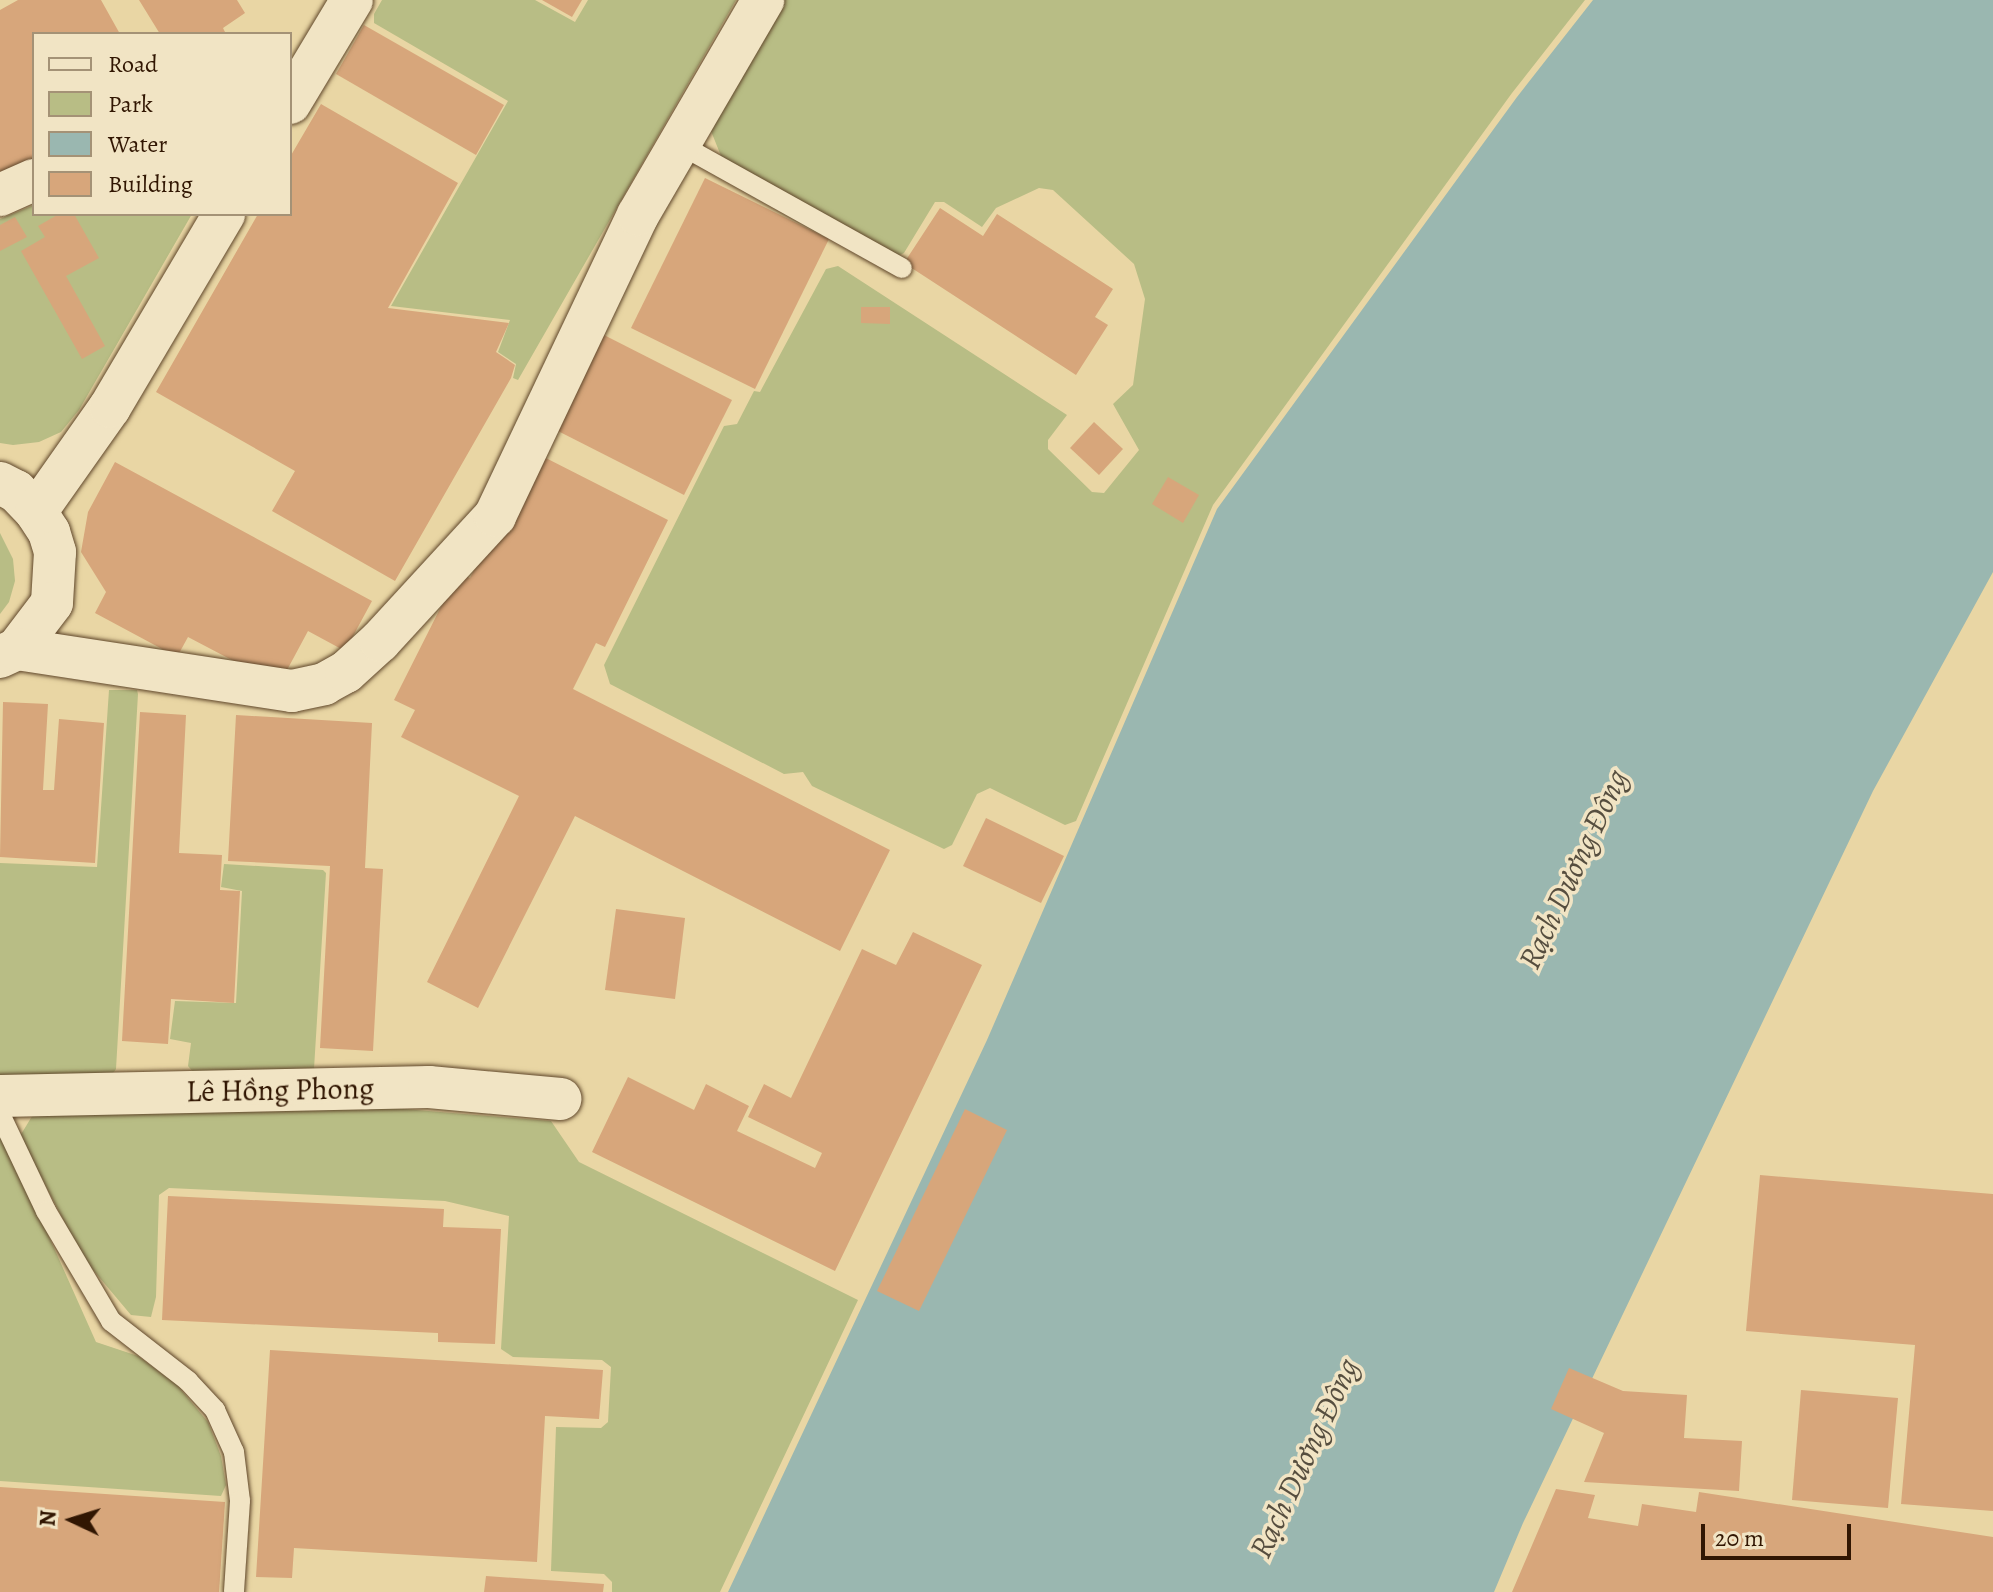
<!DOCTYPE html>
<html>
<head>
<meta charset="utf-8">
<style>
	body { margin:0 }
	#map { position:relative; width:1993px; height:1592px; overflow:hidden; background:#e9d6a4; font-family:Alegreya,serif }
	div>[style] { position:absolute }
	.green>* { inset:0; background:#b8bd85 }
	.water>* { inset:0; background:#9ab7b0 }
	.building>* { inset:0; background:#d7a67b }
	.roads { filter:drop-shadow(0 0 2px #5f462a) drop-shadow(0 0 2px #5f462a) }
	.service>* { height:20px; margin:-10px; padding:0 10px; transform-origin:10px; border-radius:10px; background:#f1e4c4 }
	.minor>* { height:42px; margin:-21px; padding:0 21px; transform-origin:21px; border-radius:21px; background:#f1e4c4 }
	span { translate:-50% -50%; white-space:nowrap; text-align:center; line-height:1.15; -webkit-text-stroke:7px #f1e4c4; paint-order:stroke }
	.street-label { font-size:30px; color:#311602 }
	.water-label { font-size:32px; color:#564e3f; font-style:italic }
	.legend { position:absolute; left:32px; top:32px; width:260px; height:184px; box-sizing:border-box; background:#f1e4c4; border:2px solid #a49276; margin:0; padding:10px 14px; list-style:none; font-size:24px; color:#311602 }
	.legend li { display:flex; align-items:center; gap:16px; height:40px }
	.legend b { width:40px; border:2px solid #a49276 }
	.north { position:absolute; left:32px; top:1480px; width:80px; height:80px; -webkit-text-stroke:6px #f1e4c4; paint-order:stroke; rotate:274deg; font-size:22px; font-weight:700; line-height:32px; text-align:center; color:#311602 }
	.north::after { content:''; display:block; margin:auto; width:28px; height:36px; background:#311602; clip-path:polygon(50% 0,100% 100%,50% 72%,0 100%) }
	.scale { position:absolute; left:1701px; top:1524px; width:150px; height:36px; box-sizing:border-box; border:4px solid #311602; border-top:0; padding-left:10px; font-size:24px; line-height:28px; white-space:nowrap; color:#311602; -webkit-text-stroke:6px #f1e4c4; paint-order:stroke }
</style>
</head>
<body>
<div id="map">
	<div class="green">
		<div style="clip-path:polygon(382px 0,535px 0,575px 22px,588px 0,736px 0,518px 380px,513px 378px,516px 364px,498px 352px,510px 320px,391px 306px,508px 101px,374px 23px,374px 14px)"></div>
		<div style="clip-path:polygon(783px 0,1585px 0,1512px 93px,1213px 505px,1076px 821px,1065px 825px,990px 788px,977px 794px,952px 845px,944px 849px,812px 786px,803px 772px,784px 774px,610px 684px,604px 665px,724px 426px,737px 424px,754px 391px,760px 392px,826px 269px,838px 266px,1067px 415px,1048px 440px,1048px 449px,1092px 492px,1104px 493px,1139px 450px,1113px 404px,1133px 385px,1145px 299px,1134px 264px,1053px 190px,1039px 188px,996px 208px,982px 227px,944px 202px,935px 202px,904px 253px,896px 257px,723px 161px,711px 131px)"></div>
		<div style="clip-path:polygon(34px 205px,34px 214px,192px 214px,79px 410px,61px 432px,39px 442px,13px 445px,0 443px,0 219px)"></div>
		<div style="clip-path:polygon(0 533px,13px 559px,15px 581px,9px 602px,0 614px)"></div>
		<div style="clip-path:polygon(109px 690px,137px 690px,138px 694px,116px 1069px,109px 1079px,0 1081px,0 863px,97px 867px)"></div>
		<div style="clip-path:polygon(224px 864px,323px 870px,326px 873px,314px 1069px,194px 1073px,188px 1066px,191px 1043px,170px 1039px,175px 1001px,236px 1003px,242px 891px,221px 887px)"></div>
		<div style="clip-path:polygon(392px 1108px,551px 1121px,579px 1162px,858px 1300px,720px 1592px,612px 1592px,612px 1582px,604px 1574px,551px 1571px,556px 1427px,601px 1428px,608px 1422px,611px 1367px,602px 1360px,513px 1357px,501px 1349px,509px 1216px,445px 1201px,169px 1188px,159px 1195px,156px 1297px,151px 1317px,131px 1315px,83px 1258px,20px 1136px,34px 1113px)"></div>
		<div style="clip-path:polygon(0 1127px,96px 1342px,138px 1356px,177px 1385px,208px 1422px,221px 1456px,226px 1485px,221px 1496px,0 1481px)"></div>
	</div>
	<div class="water">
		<div style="clip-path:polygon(1593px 0,1993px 0,1993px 572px,1873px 791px,1523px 1523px,1494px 1592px,728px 1592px,987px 1040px,1217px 509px,1517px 97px)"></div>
	</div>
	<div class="building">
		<div style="clip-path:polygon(18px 0,101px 0,120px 34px,34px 34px,34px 163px,0 182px,0 10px)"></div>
		<div style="clip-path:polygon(139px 0,237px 0,245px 13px,223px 28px,226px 34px,160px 34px)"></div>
		<div style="clip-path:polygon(542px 0,582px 0,572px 17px)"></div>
		<div style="clip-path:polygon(364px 25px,504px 105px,476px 155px,336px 74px)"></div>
		<div style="clip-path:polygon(321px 104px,458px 183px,388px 308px,509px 323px,496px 352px,515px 365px,511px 378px,395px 581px,272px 511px,295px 471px,156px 392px,258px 214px,290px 214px,290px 157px)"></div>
		<div style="clip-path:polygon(705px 178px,829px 239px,755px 389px,631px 328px)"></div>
		<div style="clip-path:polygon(940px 208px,983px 236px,997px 214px,1113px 289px,1095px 317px,1108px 325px,1076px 375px,904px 263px)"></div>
		<div style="clip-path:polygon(59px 214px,74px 214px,99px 258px,66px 276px,105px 346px,82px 359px,21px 251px,45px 237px,38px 226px)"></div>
		<div style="clip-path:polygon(15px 217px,27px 237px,0 251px,0 225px)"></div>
		<div style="clip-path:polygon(861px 307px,890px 307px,890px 324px,861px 323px)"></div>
		<div style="clip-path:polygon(602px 334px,732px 400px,684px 495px,554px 429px)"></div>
		<div style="clip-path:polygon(1094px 422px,1123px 449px,1099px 475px,1070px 448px)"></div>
		<div style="clip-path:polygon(534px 452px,668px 520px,605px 647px,596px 643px,573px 689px,890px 850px,840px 951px,575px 816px,478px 1008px,427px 982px,519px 796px,401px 737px,415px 710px,394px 700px,458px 573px,470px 578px)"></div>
		<div style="clip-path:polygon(115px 462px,372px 601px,345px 651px,308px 631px,279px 685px,188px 637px,177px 657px,95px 613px,106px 592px,81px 552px,88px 512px)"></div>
		<div style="clip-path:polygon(1168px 477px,1199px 495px,1183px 523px,1152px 504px)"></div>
		<div style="clip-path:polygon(3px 702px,48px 704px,43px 790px,54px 790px,59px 719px,104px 723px,95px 863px,0 857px)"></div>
		<div style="clip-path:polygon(140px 712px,186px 715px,179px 853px,222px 855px,220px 890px,240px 891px,234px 1003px,171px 999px,168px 1044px,122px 1041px)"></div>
		<div style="clip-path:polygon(236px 715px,372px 723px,365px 868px,383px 869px,373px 1051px,320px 1048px,330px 866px,228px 861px)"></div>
		<div style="clip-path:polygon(986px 818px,1064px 856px,1041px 903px,963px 866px)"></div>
		<div style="clip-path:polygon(616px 909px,685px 918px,675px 999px,605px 990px)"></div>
		<div style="clip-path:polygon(913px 932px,982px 965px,835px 1271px,592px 1152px,628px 1077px,694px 1110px,706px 1084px,749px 1106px,737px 1131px,815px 1168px,822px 1153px,748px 1117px,764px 1084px,791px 1098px,862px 949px,896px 965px)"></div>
		<div style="clip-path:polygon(965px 1109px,1007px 1130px,919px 1311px,877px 1291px)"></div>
		<div style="clip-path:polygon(1760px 1175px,1993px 1194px,1993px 1511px,1901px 1504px,1915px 1345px,1746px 1331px)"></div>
		<div style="clip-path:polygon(168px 1196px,444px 1209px,443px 1227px,501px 1229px,495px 1344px,438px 1342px,438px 1333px,162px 1320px)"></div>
		<div style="clip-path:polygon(270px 1350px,603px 1370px,599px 1419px,545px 1416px,537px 1562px,294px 1548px,292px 1578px,256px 1577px)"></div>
		<div style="clip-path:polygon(1569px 1368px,1623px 1391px,1687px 1395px,1684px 1438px,1742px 1441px,1739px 1491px,1584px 1482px,1604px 1433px,1551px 1409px)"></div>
		<div style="clip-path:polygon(1801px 1390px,1898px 1398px,1888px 1508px,1792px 1500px)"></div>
		<div style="clip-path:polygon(0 1487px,225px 1502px,219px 1592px,0 1592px)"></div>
		<div style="clip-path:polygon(1556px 1489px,1595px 1495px,1588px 1518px,1638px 1526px,1642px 1504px,1696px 1512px,1699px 1492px,1993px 1537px,1993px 1592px,1512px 1592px)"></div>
		<div style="clip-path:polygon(486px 1576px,604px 1584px,603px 1592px,484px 1592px)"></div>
	</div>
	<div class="roads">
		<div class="service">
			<div style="left:679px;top:144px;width:255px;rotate:29.1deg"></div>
			<div style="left:0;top:1114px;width:107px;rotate:64.6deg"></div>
			<div style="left:46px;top:1211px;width:128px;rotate:59.4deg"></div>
			<div style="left:111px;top:1321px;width:98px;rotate:37.9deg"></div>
			<div style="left:188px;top:1381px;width:40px;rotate:47deg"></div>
			<div style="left:215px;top:1410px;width:46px;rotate:65.7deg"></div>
			<div style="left:234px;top:1452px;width:49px;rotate:83deg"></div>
			<div style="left:240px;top:1501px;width:91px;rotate:93.8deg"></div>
		</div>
		<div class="minor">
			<div style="left:290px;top:103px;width:120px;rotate:-59deg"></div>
			<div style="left:0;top:195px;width:37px;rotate:-24deg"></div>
			<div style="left:0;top:483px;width:18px;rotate:27deg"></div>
			<div style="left:16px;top:491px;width:29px;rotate:46deg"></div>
			<div style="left:36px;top:512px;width:24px;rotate:57deg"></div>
			<div style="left:49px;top:532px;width:21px;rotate:73deg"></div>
			<div style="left:55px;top:552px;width:51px;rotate:93.4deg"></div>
			<div style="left:52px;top:603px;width:58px;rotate:127.3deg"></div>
			<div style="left:17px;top:649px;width:19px;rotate:155deg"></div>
			<div style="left:36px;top:512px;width:128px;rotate:-54.8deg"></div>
			<div style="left:110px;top:407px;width:224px;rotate:-59.4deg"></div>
			<div style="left:17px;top:649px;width:278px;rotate:8.7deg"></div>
			<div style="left:292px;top:691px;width:33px;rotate:-12deg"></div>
			<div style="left:324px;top:684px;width:25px;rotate:-29deg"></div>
			<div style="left:346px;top:672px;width:46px;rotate:-42.4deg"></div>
			<div style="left:380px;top:641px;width:170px;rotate:-47.4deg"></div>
			<div style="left:495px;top:516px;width:333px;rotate:-64.6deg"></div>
			<div style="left:638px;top:215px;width:249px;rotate:-59.8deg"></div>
			<div style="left:0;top:1096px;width:429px;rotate:-1.2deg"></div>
			<div style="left:429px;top:1087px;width:132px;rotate:5.2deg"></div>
		</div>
	</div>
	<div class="street-label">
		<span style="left:280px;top:1090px;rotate:-1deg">Lê Hồng Phong</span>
	</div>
	<div class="water-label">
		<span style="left:1573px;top:869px;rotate:-65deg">Rạch Dương Đông</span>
		<span style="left:1304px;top:1458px;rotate:-65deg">Rạch Dương Đông</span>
	</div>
	<ul class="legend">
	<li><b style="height:10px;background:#f1e4c4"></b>Road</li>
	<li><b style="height:22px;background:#b8bd85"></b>Park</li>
	<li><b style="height:22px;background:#9ab7b0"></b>Water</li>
	<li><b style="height:22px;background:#d7a67b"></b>Building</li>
	</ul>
	<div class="north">N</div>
	<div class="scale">20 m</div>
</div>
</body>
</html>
